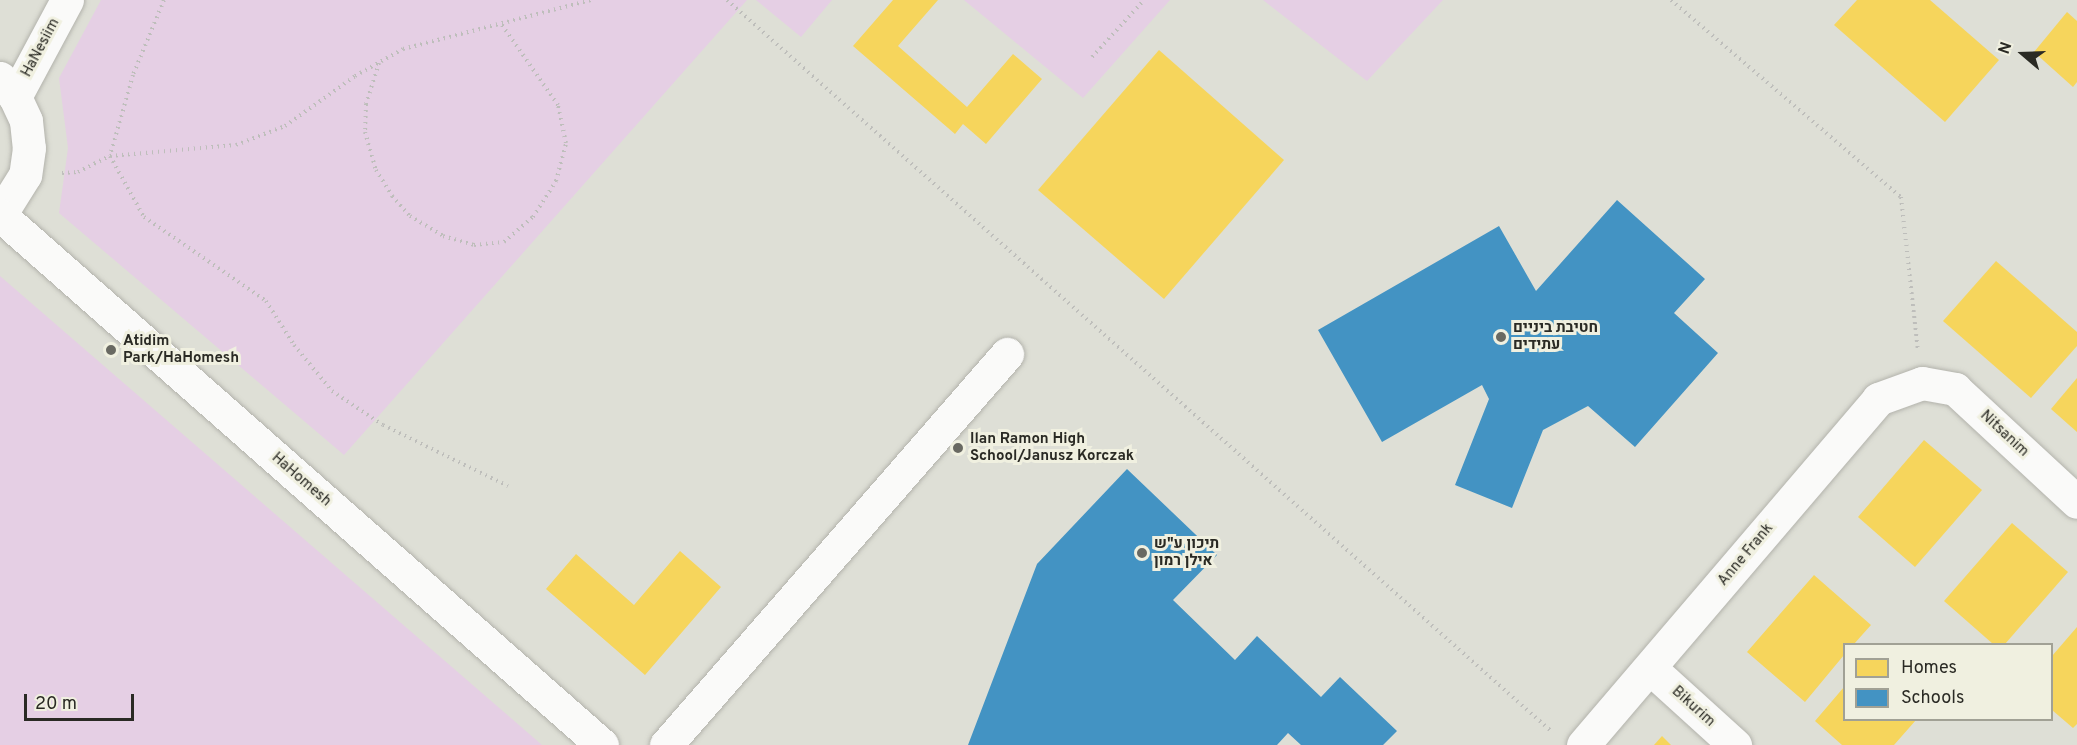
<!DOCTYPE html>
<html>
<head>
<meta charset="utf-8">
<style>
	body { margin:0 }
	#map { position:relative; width:2077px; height:745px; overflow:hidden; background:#dedfd6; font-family:Overpass,Heebo,sans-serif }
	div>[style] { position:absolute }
	.green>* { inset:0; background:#e5cfe4 }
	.homes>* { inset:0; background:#f6d55c }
	.schools>* { inset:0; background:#4393c3 }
	.path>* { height:4px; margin-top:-2px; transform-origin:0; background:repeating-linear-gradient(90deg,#bebebb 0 1.5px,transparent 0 6px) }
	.roads { filter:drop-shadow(0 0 2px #b3b3ac) drop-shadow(0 0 2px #b3b3ac) }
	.minor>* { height:33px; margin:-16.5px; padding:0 16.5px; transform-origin:16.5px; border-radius:16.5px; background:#fafaf9 }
	.dots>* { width:16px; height:16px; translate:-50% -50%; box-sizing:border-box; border:3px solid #f0f0e0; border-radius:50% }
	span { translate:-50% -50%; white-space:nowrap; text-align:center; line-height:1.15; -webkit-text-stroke:6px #f0f0e0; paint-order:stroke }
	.street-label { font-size:15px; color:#2a2a24 }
	.poi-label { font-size:15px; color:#2a2a24; font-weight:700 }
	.left { translate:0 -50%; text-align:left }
	.legend { position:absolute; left:1843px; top:643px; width:210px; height:78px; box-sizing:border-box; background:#f0f0e0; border:2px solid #a1a195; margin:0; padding:8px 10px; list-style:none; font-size:18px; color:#2a2a24 }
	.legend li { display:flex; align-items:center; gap:12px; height:30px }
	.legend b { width:30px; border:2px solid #a1a195 }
	.north { position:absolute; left:1993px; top:24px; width:60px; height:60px; -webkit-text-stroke:4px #f0f0e0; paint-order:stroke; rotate:289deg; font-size:16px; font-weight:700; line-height:24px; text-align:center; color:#2a2a24 }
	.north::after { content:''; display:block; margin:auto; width:21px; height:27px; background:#2a2a24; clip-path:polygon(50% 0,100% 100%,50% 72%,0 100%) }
	.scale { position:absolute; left:24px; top:694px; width:110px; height:27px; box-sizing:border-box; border:3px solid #2a2a24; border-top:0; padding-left:8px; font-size:18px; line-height:21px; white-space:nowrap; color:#2a2a24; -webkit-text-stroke:4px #f0f0e0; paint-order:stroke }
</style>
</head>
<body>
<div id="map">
	<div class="green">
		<div style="clip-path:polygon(101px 0,747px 0,344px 455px,59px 213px,68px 148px,59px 78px)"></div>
		<div style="clip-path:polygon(756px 0,832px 0,801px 37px)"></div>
		<div style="clip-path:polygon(964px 0,1170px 0,1083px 98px)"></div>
		<div style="clip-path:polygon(1263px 0,1443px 0,1367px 81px)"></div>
		<div style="clip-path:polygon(0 276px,542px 745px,0 745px)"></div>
	</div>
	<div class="homes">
		<div style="clip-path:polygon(893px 0,938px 0,898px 46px,967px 107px,1013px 54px,1042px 79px,986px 144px,963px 124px,955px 134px,853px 46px)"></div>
		<div style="clip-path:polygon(1857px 0,1930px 0,1999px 60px,1945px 122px,1834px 25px)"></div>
		<div style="clip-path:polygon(2067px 12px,2077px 21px,2077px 82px,2073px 87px,2034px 52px)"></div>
		<div style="clip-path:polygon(1159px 50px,1284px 160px,1164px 299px,1038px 190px)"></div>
		<div style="clip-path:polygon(1996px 261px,2077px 332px,2077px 346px,2031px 398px,1943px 321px)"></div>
		<div style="clip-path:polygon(2077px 378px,2077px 432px,2051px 409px)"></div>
		<div style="clip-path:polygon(1924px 440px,1982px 490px,1915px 567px,1858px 517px)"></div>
		<div style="clip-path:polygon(2012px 523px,2068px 572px,2005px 644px,1993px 644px,1944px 601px)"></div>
		<div style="clip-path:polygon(680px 551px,721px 587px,645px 675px,546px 589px,576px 554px,634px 605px)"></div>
		<div style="clip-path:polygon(1814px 575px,1871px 625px,1854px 644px,1844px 644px,1844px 655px,1805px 702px,1747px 652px)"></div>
		<div style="clip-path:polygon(2077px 627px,2077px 724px,2073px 728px,2052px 710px,2052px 656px)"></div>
		<div style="clip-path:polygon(1844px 687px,1844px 720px,1916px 720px,1894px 745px,1842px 745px,1815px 721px)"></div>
		<div style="clip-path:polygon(1662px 736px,1671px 745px,1654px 745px)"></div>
	</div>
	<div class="schools">
		<div style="clip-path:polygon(1617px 200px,1705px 279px,1674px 313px,1718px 353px,1635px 447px,1588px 406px,1543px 430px,1512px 508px,1455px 485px,1489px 399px,1482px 385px,1382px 442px,1318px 330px,1499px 226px,1536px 291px)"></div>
		<div style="clip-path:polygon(1127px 469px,1217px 555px,1173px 600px,1235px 660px,1257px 636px,1321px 697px,1340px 677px,1397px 731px,1383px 745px,1301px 745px,1288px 733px,1277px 745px,968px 745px,1037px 564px)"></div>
	</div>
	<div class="path">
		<div style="left:164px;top:0;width:81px;rotate:112.5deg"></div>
		<div style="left:133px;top:75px;width:84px;rotate:105.9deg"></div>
		<div style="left:110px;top:156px;width:70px;rotate:60.9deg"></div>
		<div style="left:144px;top:217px;width:148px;rotate:34.5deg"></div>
		<div style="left:266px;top:301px;width:52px;rotate:57.5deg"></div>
		<div style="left:294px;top:345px;width:60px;rotate:50.4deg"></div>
		<div style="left:332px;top:391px;width:61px;rotate:33.7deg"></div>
		<div style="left:383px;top:425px;width:139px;rotate:26deg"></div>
		<div style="left:727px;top:0;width:1102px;rotate:41.58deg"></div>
		<div style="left:1671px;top:0;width:303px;rotate:40.6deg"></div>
		<div style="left:1901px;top:197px;width:154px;rotate:83.7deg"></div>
		<div style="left:1092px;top:57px;width:77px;rotate:-47.6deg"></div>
		<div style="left:379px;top:63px;width:43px;rotate:107.6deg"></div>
		<div style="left:366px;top:104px;width:28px;rotate:92deg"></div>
		<div style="left:365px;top:132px;width:40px;rotate:74deg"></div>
		<div style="left:376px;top:170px;width:31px;rotate:58deg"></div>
		<div style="left:392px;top:196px;width:27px;rotate:48deg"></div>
		<div style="left:410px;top:216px;width:39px;rotate:31deg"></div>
		<div style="left:443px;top:236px;width:32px;rotate:16deg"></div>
		<div style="left:474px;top:245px;width:30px;rotate:-6deg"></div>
		<div style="left:504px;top:242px;width:38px;rotate:-41deg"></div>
		<div style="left:533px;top:217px;width:43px;rotate:-57.4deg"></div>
		<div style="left:556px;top:181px;width:39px;rotate:-75deg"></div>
		<div style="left:566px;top:143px;width:39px;rotate:-102deg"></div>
		<div style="left:558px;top:105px;width:98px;rotate:-125deg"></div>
		<div style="left:62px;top:173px;width:16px;rotate:-4deg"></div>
		<div style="left:78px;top:172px;width:36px;rotate:-27deg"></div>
		<div style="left:110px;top:156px;width:126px;rotate:-5deg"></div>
		<div style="left:236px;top:145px;width:53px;rotate:-21.2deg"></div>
		<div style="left:285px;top:126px;width:86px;rotate:-35.5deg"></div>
		<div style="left:355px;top:76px;width:55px;rotate:-29.4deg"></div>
		<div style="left:403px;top:49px;width:194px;rotate:-14.6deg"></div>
	</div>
	<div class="roads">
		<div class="minor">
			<div style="left:0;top:78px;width:24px;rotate:52deg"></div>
			<div style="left:15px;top:97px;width:26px;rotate:65deg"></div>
			<div style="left:26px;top:121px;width:27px;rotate:84deg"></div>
			<div style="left:29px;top:148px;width:27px;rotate:98deg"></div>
			<div style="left:25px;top:175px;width:47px;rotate:122deg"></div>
			<div style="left:15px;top:97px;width:110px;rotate:-61.8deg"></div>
			<div style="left:0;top:215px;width:802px;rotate:41.36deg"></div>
			<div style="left:1650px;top:668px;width:115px;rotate:42.2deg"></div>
			<div style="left:666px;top:745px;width:519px;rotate:-48.91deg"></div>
			<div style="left:1583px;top:745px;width:455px;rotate:-49.5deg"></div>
			<div style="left:1878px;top:399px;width:47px;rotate:-20deg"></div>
			<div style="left:1922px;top:383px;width:34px;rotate:10deg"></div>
			<div style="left:1955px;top:389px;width:166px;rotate:42.8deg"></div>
		</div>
	</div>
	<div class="dots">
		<div style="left:1501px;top:337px;background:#696962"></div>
		<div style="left:111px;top:350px;background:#696962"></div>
		<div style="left:958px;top:448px;background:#696962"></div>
		<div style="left:1142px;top:553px;background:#696962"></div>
	</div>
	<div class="street-label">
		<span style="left:41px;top:48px;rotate:-62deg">HaNesiim</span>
		<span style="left:2004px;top:434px;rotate:43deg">Nitsanim</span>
		<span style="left:301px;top:480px;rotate:41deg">HaHomesh</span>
		<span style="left:1746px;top:555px;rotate:-50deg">Anne Frank</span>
		<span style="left:1693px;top:707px;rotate:42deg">Bikurim</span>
	</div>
	<div class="poi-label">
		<span class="left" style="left:1513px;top:337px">חטיבת ביניים<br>עתידים</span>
		<span class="left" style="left:123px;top:350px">Atidim<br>Park/HaHomesh</span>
		<span class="left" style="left:970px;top:448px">Ilan Ramon High<br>School/Janusz Korczak</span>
		<span class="left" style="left:1154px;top:553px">תיכון ע"ש<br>אילן רמון</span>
	</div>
	<ul class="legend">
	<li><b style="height:16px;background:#f6d55c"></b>Homes</li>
	<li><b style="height:16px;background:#4393c3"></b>Schools</li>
	</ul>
	<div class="north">N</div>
	<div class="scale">20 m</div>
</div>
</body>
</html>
